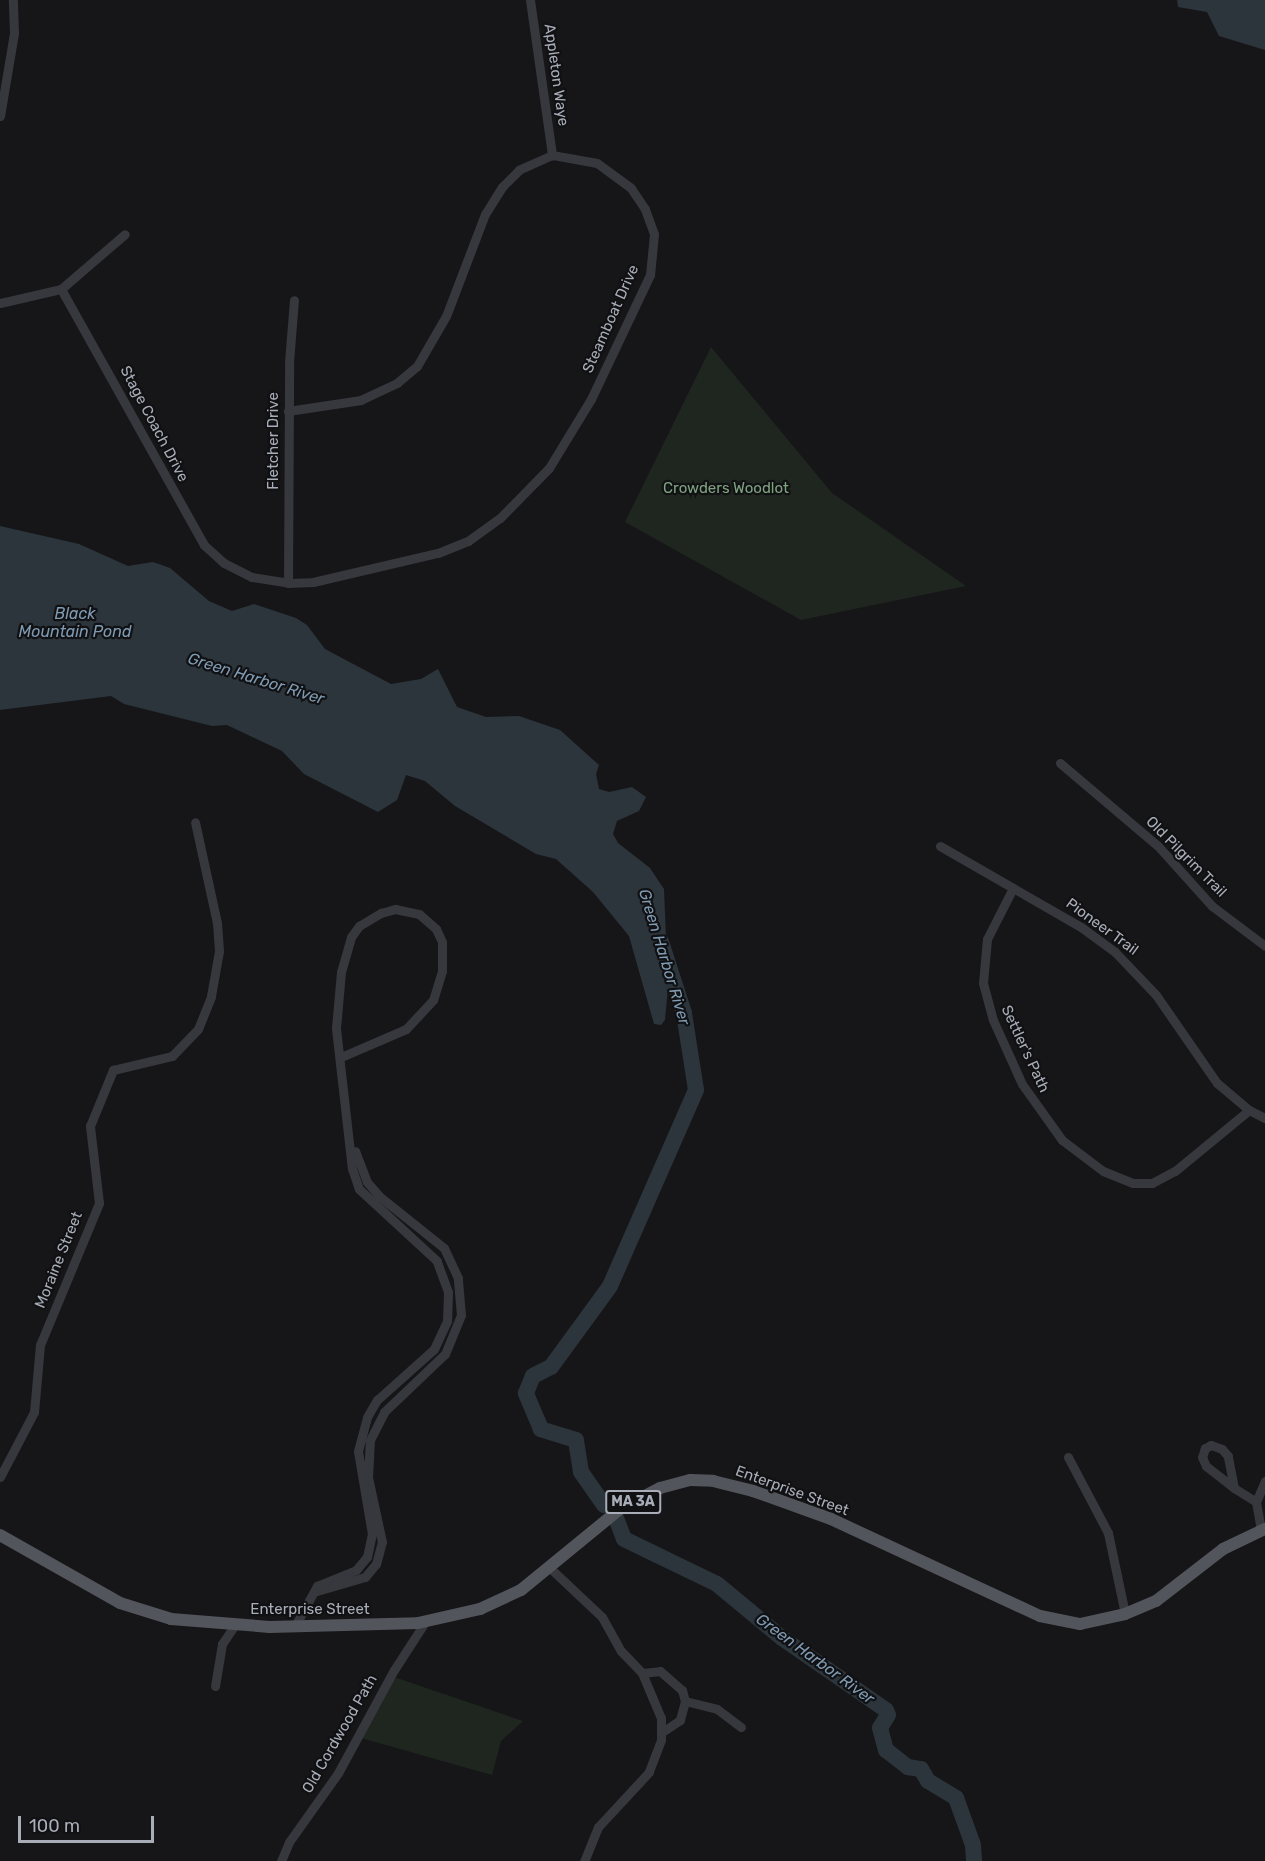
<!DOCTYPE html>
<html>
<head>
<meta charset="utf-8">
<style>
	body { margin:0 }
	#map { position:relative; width:1265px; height:1861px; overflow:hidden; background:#161618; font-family:Rubik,sans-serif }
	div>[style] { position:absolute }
	.green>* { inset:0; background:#1e261f }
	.water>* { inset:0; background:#2c353c }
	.river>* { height:16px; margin:-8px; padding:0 8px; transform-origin:8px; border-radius:8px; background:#2c353c }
	.minor>* { height:9px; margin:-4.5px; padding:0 4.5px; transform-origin:4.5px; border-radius:4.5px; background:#37383d }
	.major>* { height:12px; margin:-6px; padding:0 6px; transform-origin:6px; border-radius:6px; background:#53555c }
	span { translate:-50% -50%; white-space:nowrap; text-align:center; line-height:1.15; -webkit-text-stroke:4.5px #111113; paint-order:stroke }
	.shield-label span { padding:2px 4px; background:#111113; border:2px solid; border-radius:4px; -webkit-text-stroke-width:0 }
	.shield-label { font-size:14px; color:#a8adb8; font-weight:700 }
	.street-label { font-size:15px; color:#a8adb8 }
	.park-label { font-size:15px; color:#7fa381 }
	.water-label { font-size:16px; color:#7f9bb3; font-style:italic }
	.scale { position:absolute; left:18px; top:1816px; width:136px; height:27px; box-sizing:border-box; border:3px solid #a8adb8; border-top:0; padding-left:8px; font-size:18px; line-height:21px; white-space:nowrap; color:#a8adb8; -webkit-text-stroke:4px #111113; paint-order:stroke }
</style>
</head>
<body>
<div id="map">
	<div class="green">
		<div style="clip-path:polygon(711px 347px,832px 493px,966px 586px,801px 620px,625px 522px)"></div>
		<div style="clip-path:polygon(391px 1676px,523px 1721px,501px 1741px,492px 1775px,361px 1738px)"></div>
	</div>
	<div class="water">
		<div style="clip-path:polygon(1177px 0,1265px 0,1265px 50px,1219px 36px,1207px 12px,1178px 7px)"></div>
		<div style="clip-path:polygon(0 526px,79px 544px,128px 566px,153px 562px,170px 568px,209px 601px,232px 611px,254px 604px,296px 618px,307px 625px,325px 649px,391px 684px,421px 679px,438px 669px,457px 707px,486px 717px,519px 716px,560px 730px,599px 765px,596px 774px,599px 789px,609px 792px,632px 787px,646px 797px,639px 811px,617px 821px,613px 834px,618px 843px,650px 868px,664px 889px,668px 987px,665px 1020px,661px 1025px,654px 1024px,629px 936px,593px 892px,556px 859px,536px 854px,455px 806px,425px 781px,406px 775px,397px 800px,378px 812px,304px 774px,282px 751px,227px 725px,212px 726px,124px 704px,111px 696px,0 710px)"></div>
	</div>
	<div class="river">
		<div style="left:604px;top:1505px;width:40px;rotate:-124.9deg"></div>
		<div style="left:581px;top:1472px;width:32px;rotate:-99deg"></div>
		<div style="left:576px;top:1440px;width:37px;rotate:-163deg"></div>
		<div style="left:541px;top:1429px;width:39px;rotate:-113deg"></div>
		<div style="left:526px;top:1393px;width:18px;rotate:-68deg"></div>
		<div style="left:533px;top:1376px;width:20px;rotate:-27deg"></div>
		<div style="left:551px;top:1367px;width:100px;rotate:-53.9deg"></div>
		<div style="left:610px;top:1286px;width:214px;rotate:-66.3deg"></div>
		<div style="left:696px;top:1090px;width:78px;rotate:-98.9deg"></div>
		<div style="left:684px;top:1013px;width:75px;rotate:-107.9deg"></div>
		<div style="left:616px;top:1518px;width:22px;rotate:69deg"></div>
		<div style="left:624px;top:1539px;width:103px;rotate:25.8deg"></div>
		<div style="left:717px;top:1584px;width:85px;rotate:39.7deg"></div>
		<div style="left:782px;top:1638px;width:126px;rotate:34.7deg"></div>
		<div style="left:886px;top:1710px;width:5px;rotate:68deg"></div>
		<div style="left:888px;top:1715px;width:15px;rotate:122deg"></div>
		<div style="left:880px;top:1728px;width:23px;rotate:75deg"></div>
		<div style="left:886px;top:1750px;width:28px;rotate:38deg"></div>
		<div style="left:908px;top:1767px;width:13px;rotate:9deg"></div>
		<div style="left:921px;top:1769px;width:14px;rotate:60deg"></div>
		<div style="left:928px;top:1781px;width:33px;rotate:31deg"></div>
		<div style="left:956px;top:1798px;width:50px;rotate:70.1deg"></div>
		<div style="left:973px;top:1845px;width:16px;rotate:86deg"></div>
	</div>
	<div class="minor">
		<div style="left:530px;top:0;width:157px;rotate:81.9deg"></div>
		<div style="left:0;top:116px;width:84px;rotate:-80.4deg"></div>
		<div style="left:14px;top:33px;width:33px;rotate:-92deg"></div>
		<div style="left:61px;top:289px;width:84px;rotate:-40.7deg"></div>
		<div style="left:0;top:303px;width:63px;rotate:-12.9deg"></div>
		<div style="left:61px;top:289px;width:293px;rotate:60.8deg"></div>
		<div style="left:204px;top:545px;width:27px;rotate:42deg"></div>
		<div style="left:224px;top:563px;width:31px;rotate:27deg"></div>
		<div style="left:252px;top:577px;width:36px;rotate:9deg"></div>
		<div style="left:288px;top:583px;width:25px;rotate:-2deg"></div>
		<div style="left:313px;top:582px;width:128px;rotate:-13.1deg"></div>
		<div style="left:438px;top:553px;width:32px;rotate:-22deg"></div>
		<div style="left:468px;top:541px;width:39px;rotate:-36deg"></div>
		<div style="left:500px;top:518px;width:70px;rotate:-45.6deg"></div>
		<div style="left:549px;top:468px;width:81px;rotate:-58.7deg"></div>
		<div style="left:591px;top:399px;width:137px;rotate:-64.6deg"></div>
		<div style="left:650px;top:275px;width:41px;rotate:-84.4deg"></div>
		<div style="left:654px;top:234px;width:27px;rotate:-110deg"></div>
		<div style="left:645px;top:209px;width:25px;rotate:-124deg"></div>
		<div style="left:631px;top:188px;width:42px;rotate:-143.7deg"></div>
		<div style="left:597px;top:163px;width:46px;rotate:-169.9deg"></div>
		<div style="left:552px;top:155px;width:36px;rotate:156deg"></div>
		<div style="left:519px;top:170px;width:24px;rotate:135deg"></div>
		<div style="left:502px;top:187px;width:32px;rotate:122deg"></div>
		<div style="left:485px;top:214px;width:109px;rotate:110.9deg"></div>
		<div style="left:446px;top:316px;width:58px;rotate:120.1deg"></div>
		<div style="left:417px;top:366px;width:26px;rotate:140deg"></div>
		<div style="left:397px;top:383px;width:40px;rotate:155deg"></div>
		<div style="left:361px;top:400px;width:74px;rotate:171.4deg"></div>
		<div style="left:288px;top:583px;width:221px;rotate:-89.7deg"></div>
		<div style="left:289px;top:362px;width:62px;rotate:-85.4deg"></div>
		<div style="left:1060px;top:763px;width:128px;rotate:40.3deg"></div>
		<div style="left:1158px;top:846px;width:81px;rotate:48deg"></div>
		<div style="left:1212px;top:906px;width:66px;rotate:37deg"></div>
		<div style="left:940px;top:846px;width:163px;rotate:29.9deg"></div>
		<div style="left:1081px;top:927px;width:42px;rotate:36.3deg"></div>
		<div style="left:1115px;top:952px;width:59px;rotate:46.4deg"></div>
		<div style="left:1156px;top:995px;width:107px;rotate:55.3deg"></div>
		<div style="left:1217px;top:1083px;width:42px;rotate:40.2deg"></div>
		<div style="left:1249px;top:1110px;width:18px;rotate:27deg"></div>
		<div style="left:1013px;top:888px;width:57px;rotate:117deg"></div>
		<div style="left:987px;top:939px;width:44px;rotate:95.2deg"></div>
		<div style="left:983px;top:983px;width:38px;rotate:75deg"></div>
		<div style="left:993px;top:1020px;width:70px;rotate:65.6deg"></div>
		<div style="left:1022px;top:1084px;width:69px;rotate:54.5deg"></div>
		<div style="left:1062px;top:1140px;width:51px;rotate:37.1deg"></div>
		<div style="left:1103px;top:1171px;width:32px;rotate:22deg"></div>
		<div style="left:1133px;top:1183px;width:19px"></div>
		<div style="left:1152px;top:1183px;width:26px;rotate:-28deg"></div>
		<div style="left:1175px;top:1171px;width:96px;rotate:-39.5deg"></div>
		<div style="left:1068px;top:1457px;width:86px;rotate:62.2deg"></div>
		<div style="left:1108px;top:1533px;width:83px;rotate:78.1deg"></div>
		<div style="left:0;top:1477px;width:73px;rotate:-62.4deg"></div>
		<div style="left:34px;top:1412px;width:67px;rotate:-84.9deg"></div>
		<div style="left:40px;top:1345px;width:154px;rotate:-67.4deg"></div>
		<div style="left:99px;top:1203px;width:78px;rotate:-96.7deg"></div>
		<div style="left:90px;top:1126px;width:61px;rotate:-67.7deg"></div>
		<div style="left:113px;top:1070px;width:61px;rotate:-13.3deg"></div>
		<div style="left:172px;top:1056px;width:37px;rotate:-46deg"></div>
		<div style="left:198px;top:1029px;width:35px;rotate:-68deg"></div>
		<div style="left:211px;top:996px;width:46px;rotate:-79.9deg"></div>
		<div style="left:219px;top:951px;width:28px;rotate:-94deg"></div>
		<div style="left:217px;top:923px;width:103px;rotate:-102.3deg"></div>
		<div style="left:1234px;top:1488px;width:33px;rotate:-101deg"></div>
		<div style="left:1228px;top:1456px;width:9px;rotate:-131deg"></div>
		<div style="left:1222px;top:1449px;width:12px;rotate:-160deg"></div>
		<div style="left:1211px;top:1445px;width:7px;rotate:153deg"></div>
		<div style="left:1205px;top:1448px;width:9px;rotate:108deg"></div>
		<div style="left:1202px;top:1457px;width:10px;rotate:66deg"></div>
		<div style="left:1206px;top:1466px;width:36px;rotate:38deg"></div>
		<div style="left:1234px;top:1488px;width:26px;rotate:32deg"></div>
		<div style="left:1261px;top:1530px;width:28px;rotate:-100deg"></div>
		<div style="left:1256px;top:1502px;width:23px;rotate:-67deg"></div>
		<div style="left:550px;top:1568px;width:71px;rotate:43.3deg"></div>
		<div style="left:602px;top:1617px;width:39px;rotate:61deg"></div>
		<div style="left:621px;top:1651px;width:30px;rotate:46deg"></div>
		<div style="left:642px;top:1673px;width:49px;rotate:67.1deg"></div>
		<div style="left:661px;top:1718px;width:22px;rotate:90deg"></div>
		<div style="left:661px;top:1740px;width:34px;rotate:111deg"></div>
		<div style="left:649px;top:1772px;width:75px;rotate:132.8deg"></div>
		<div style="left:598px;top:1827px;width:37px;rotate:112deg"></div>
		<div style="left:317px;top:1591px;width:50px;rotate:-16.3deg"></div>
		<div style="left:365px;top:1577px;width:17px;rotate:-50deg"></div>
		<div style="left:376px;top:1564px;width:23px;rotate:-75deg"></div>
		<div style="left:382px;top:1542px;width:66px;rotate:-102.2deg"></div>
		<div style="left:368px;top:1477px;width:37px;rotate:-87deg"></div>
		<div style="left:370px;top:1440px;width:31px;rotate:-63deg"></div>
		<div style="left:384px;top:1412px;width:84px;rotate:-43.6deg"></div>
		<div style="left:445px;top:1354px;width:42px;rotate:-67.7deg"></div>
		<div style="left:461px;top:1315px;width:37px;rotate:-95deg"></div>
		<div style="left:458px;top:1278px;width:33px;rotate:-115deg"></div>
		<div style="left:444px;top:1248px;width:82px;rotate:-141.4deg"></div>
		<div style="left:380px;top:1197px;width:20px;rotate:-131deg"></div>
		<div style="left:367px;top:1182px;width:33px;rotate:-111deg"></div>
		<div style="left:295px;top:1626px;width:46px;rotate:-61.2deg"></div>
		<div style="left:317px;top:1586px;width:42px;rotate:-22.3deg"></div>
		<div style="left:356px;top:1570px;width:17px;rotate:-50deg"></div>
		<div style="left:367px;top:1557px;width:24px;rotate:-78deg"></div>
		<div style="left:372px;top:1534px;width:84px;rotate:-99.6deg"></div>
		<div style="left:358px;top:1451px;width:35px;rotate:-75deg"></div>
		<div style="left:367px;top:1417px;width:20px;rotate:-60deg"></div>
		<div style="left:377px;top:1400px;width:76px;rotate:-41.8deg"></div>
		<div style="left:434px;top:1349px;width:31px;rotate:-65deg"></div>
		<div style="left:447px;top:1321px;width:29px;rotate:-88deg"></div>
		<div style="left:448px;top:1292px;width:33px;rotate:-110deg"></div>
		<div style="left:437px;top:1261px;width:106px;rotate:-137.3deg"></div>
		<div style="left:359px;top:1189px;width:21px;rotate:-109deg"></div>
		<div style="left:352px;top:1169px;width:142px;rotate:-96.5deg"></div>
		<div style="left:336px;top:1028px;width:56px;rotate:-84.9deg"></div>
		<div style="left:341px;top:972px;width:36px;rotate:-74deg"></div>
		<div style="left:351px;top:937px;width:14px;rotate:-54deg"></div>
		<div style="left:359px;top:926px;width:26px;rotate:-31deg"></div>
		<div style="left:381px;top:913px;width:15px;rotate:-16deg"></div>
		<div style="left:395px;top:909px;width:25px;rotate:12deg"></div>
		<div style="left:419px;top:914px;width:23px;rotate:41deg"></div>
		<div style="left:436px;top:929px;width:14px;rotate:65deg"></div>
		<div style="left:442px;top:942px;width:29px;rotate:90deg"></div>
		<div style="left:442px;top:971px;width:30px;rotate:107deg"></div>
		<div style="left:433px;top:1000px;width:40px;rotate:133deg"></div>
		<div style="left:406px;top:1029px;width:71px;rotate:156.7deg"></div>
		<div style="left:642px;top:1673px;width:18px;rotate:-6deg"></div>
		<div style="left:660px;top:1671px;width:29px;rotate:41deg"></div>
		<div style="left:682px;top:1690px;width:11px;rotate:75deg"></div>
		<div style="left:685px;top:1701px;width:20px;rotate:105deg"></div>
		<div style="left:680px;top:1720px;width:23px;rotate:146deg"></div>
		<div style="left:215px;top:1686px;width:43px;rotate:-80.5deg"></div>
		<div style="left:222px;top:1644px;width:23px;rotate:-56deg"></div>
		<div style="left:685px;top:1701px;width:33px;rotate:14deg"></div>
		<div style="left:717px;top:1709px;width:30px;rotate:37deg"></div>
		<div style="left:281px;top:1861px;width:21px;rotate:-67deg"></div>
		<div style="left:289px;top:1842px;width:85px;rotate:-54.6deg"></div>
		<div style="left:338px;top:1773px;width:117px;rotate:-61.5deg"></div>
		<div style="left:394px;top:1670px;width:57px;rotate:-57.1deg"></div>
	</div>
	<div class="major">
		<div style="left:0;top:1535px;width:138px;rotate:29.5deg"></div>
		<div style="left:120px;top:1603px;width:53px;rotate:17.4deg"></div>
		<div style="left:171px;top:1619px;width:99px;rotate:4.6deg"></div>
		<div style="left:270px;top:1627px;width:148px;rotate:-1.5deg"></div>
		<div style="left:418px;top:1623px;width:64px;rotate:-12.7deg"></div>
		<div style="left:480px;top:1609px;width:45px;rotate:-24.9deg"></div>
		<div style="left:521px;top:1590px;width:128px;rotate:-39.3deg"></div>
		<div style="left:620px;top:1509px;width:45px;rotate:-27.7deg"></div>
		<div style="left:660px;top:1488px;width:31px;rotate:-15deg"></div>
		<div style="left:690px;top:1480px;width:23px;rotate:2deg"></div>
		<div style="left:713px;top:1481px;width:41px;rotate:14deg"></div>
		<div style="left:753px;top:1491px;width:83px;rotate:19.7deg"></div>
		<div style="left:831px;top:1519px;width:230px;rotate:24.9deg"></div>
		<div style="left:1040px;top:1616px;width:41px;rotate:11.3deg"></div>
		<div style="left:1080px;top:1624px;width:46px;rotate:-12.5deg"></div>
		<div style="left:1125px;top:1614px;width:34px;rotate:-23deg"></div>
		<div style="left:1156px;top:1601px;width:85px;rotate:-37.8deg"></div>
		<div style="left:1223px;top:1549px;width:47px;rotate:-25.5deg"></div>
	</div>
	<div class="shield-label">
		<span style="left:633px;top:1502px">MA 3A</span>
	</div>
	<div class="street-label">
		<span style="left:556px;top:75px;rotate:82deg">Appleton Waye</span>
		<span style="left:611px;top:319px;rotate:-66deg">Steamboat Drive</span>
		<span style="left:154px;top:424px;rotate:62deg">Stage Coach Drive</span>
		<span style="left:274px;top:441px;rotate:-90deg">Fletcher Drive</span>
		<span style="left:1186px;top:857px;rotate:45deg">Old Pilgrim Trail</span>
		<span style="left:1102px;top:927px;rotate:36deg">Pioneer Trail</span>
		<span style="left:1025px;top:1049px;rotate:65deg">Settler's Path</span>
		<span style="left:59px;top:1260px;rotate:-68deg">Moraine Street</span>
		<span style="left:792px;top:1491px;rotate:20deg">Enterprise Street</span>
		<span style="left:310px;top:1610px">Enterprise Street</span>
		<span style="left:340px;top:1734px;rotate:-60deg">Old Cordwood Path</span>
	</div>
	<div class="park-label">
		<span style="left:726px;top:489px">Crowders Woodlot</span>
	</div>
	<div class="water-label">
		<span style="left:75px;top:623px">Black<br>Mountain Pond</span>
		<span style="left:256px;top:679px;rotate:17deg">Green Harbor River</span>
		<span style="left:664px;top:957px;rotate:73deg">Green Harbor River</span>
		<span style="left:815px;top:1659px;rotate:36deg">Green Harbor River</span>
	</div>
	<div class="scale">100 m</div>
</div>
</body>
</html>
